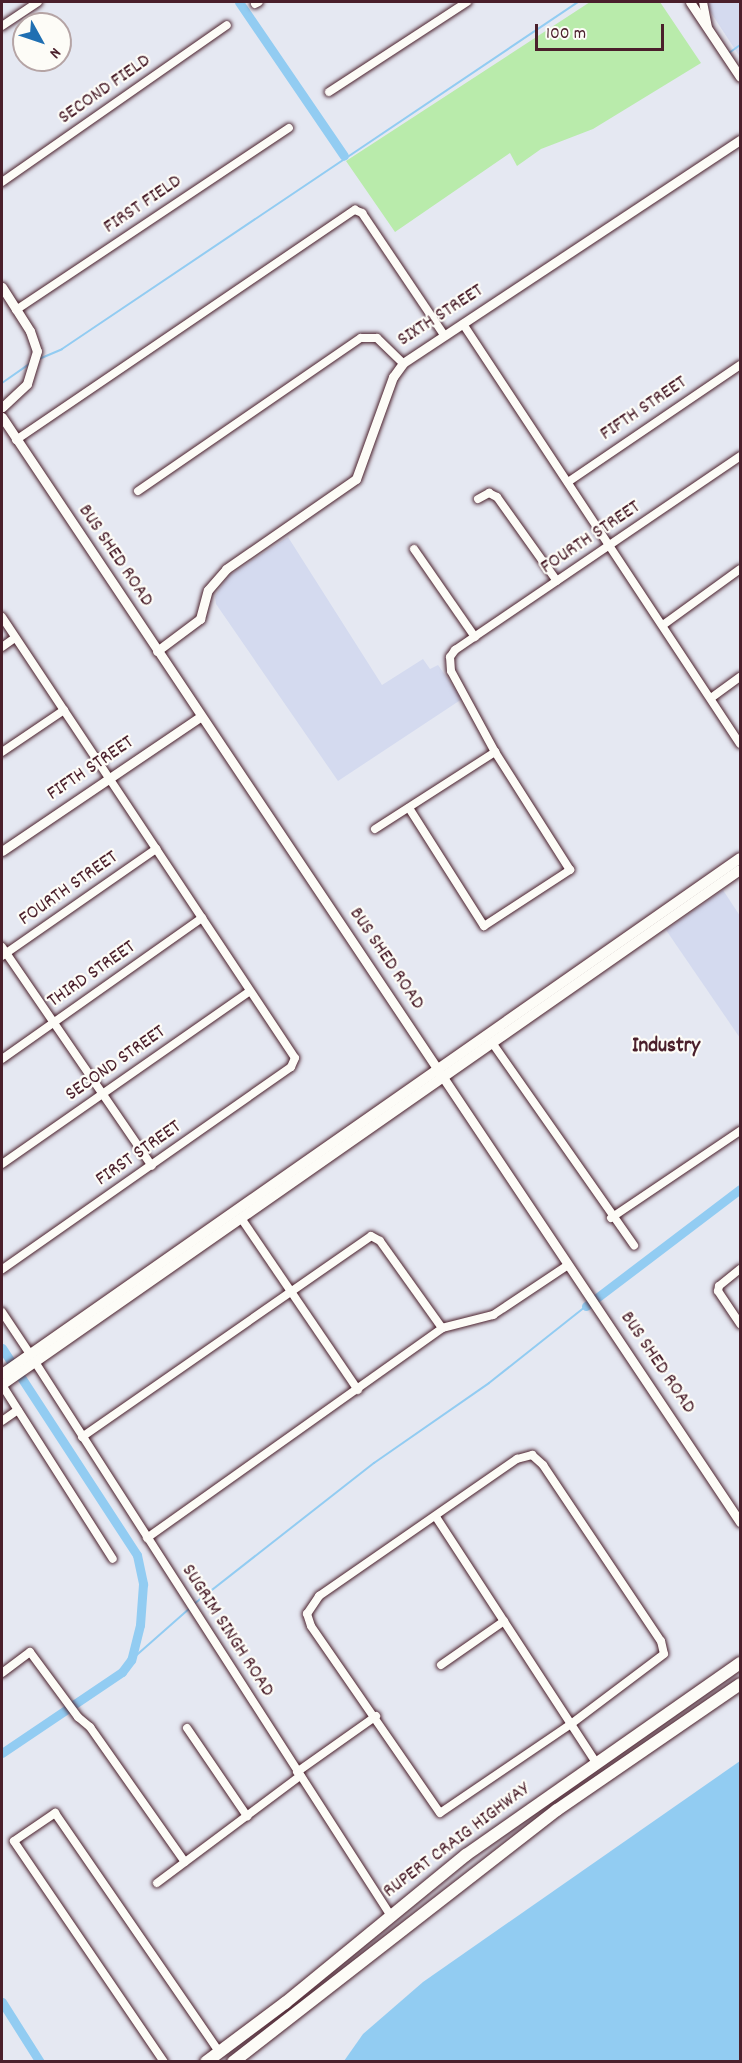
<!DOCTYPE html>
<html>
<head>
<meta charset="utf-8">
<style>
	body { margin:0 }
	#map { position:relative; width:742px; height:2063px; overflow:hidden; background:#e5e8f2; font-family:Dekko,sans-serif }
	div>[style] { position:absolute }
	.built>* { inset:0; background:#d4daef }
	.green>* { inset:0; background:#b9ebab }
	.water>* { inset:0; background:#92ccf2 }
	.stream>* { height:2px; margin:-1px; padding:0 1px; transform-origin:1px; border-radius:1px; background:#92ccf2 }
	.canal>* { height:9px; margin:-4.5px; padding:0 4.5px; transform-origin:4.5px; border-radius:4.5px; background:#92ccf2 }
	.roads { filter:drop-shadow(0 0 2px #4a1f2b) drop-shadow(0 0 2px #4a1f2b) }
	.minor>* { height:8px; margin:-4px; padding:0 4px; transform-origin:4px; border-radius:4px; background:#fdfcf7 }
	.tertiary>* { height:9px; margin:-4.5px; padding:0 4.5px; transform-origin:4.5px; border-radius:4.5px; background:#fdfcf7 }
	.secondary>* { height:10px; margin:-5px; padding:0 5px; transform-origin:5px; border-radius:5px; background:#fdfcf7 }
	.primary>* { height:12px; margin:-6px; padding:0 6px; transform-origin:6px; border-radius:6px; background:#fdfcf7 }
	span { translate:-50% -50%; white-space:nowrap; text-align:center; line-height:1.15; -webkit-text-stroke:4.5px #fdfcf7; paint-order:stroke }
	.street-label { font-size:20px; color:#4a1f2b }
	.neighbourhood-label { font-size:21px; color:#4a1f2b; font-weight:700 }
	.frame { position:absolute; inset:0; border:3px solid #4a1f2b; pointer-events:none }
	.north { position:absolute; left:12px; top:12px; width:60px; height:60px; box-sizing:border-box; background:#fdfcf7; border:2px solid #b5a4a5; border-radius:50%; rotate:130deg; font-size:16px; font-weight:700; line-height:24px; text-align:center; color:#4a1f2b }
	.north::after { content:''; display:block; margin:auto; width:21px; height:27px; background:#1f6fb2; clip-path:polygon(50% 0,100% 100%,50% 72%,0 100%) }
	.scale { position:absolute; left:535px; top:24px; width:129px; height:27px; box-sizing:border-box; border:3px solid #4a1f2b; border-top:0; padding-left:8px; font-size:18px; line-height:21px; white-space:nowrap; color:#4a1f2b; -webkit-text-stroke:4px #fdfcf7; paint-order:stroke }
</style>
</head>
<body>
<div id="map">
	<div class="built">
		<div style="clip-path:polygon(704px 2px,740px 2px,740px 57px)"></div>
		<div style="clip-path:polygon(288px 537px,382px 685px,423px 659px,430px 669px,438px 665px,462px 699px,338px 781px,216px 604px,215px 596px,228px 576px)"></div>
		<div style="clip-path:polygon(723px 890px,740px 916px,740px 1038px,666px 930px)"></div>
	</div>
	<div class="green">
		<div style="clip-path:polygon(590px 2px,660px 2px,701px 63px,593px 129px,541px 149px,517px 166px,510px 153px,395px 232px,346px 161px)"></div>
	</div>
	<div class="water">
		<div style="clip-path:polygon(740px 1761px,740px 2061px,344px 2061px,363px 2034px,423px 1982px)"></div>
	</div>
	<div class="stream">
		<div style="left:729px;top:53px;width:14px;rotate:-36deg"></div>
		<div style="left:39px;top:359px;width:25px;rotate:-23deg"></div>
		<div style="left:62px;top:349px;width:622px;rotate:-33.92deg"></div>
		<div style="left:2px;top:383px;width:33px;rotate:-35deg"></div>
		<div style="left:194px;top:1604px;width:229px;rotate:-38.1deg"></div>
		<div style="left:374px;top:1463px;width:140px;rotate:-34.8deg"></div>
		<div style="left:489px;top:1383px;width:124px;rotate:-38.4deg"></div>
		<div style="left:131px;top:1660px;width:79px;rotate:-41.4deg"></div>
	</div>
	<div class="canal">
		<div style="left:239px;top:2px;width:186px;rotate:55.7deg"></div>
		<div style="left:586px;top:1306px;width:193px;rotate:-37.2deg"></div>
		<div style="left:2px;top:1348px;width:247px;rotate:56.9deg"></div>
		<div style="left:137px;top:1555px;width:30px;rotate:78deg"></div>
		<div style="left:143px;top:1584px;width:41px;rotate:94.2deg"></div>
		<div style="left:140px;top:1625px;width:36px;rotate:104deg"></div>
		<div style="left:131px;top:1660px;width:15px;rotate:127deg"></div>
		<div style="left:122px;top:1672px;width:145px;rotate:146deg"></div>
		<div style="left:2px;top:2002px;width:71px;rotate:57.7deg"></div>
	</div>
	<div class="roads">
		<div class="minor">
			<div style="left:703px;top:2px;width:25px;rotate:79deg"></div>
			<div style="left:255px;top:4px;width:4px;rotate:-27deg"></div>
			<div style="left:2px;top:26px;width:43px;rotate:-33.7deg"></div>
			<div style="left:329px;top:92px;width:165px;rotate:-33.1deg"></div>
			<div style="left:2px;top:182px;width:274px;rotate:-34.9deg"></div>
			<div style="left:16px;top:310px;width:328px;rotate:-33.7deg"></div>
			<div style="left:463px;top:324px;width:503px;rotate:56.59deg"></div>
			<div style="left:16px;top:440px;width:410px;rotate:-34.2deg"></div>
			<div style="left:355px;top:210px;width:8px;rotate:23deg"></div>
			<div style="left:362px;top:213px;width:147px;rotate:56.1deg"></div>
			<div style="left:568px;top:482px;width:208px;rotate:-34.2deg"></div>
			<div style="left:138px;top:491px;width:270px;rotate:-34.5deg"></div>
			<div style="left:361px;top:338px;width:16px"></div>
			<div style="left:377px;top:338px;width:36px;rotate:44deg"></div>
			<div style="left:478px;top:499px;width:13px;rotate:-29deg"></div>
			<div style="left:489px;top:493px;width:9px;rotate:27deg"></div>
			<div style="left:497px;top:497px;width:103px;rotate:54.5deg"></div>
			<div style="left:414px;top:549px;width:107px;rotate:55.3deg"></div>
			<div style="left:2px;top:617px;width:529px;rotate:56.4deg"></div>
			<div style="left:295px;top:1058px;width:10px;rotate:114deg"></div>
			<div style="left:291px;top:1067px;width:353px;rotate:145deg"></div>
			<div style="left:663px;top:625px;width:95px;rotate:-36deg"></div>
			<div style="left:2px;top:647px;width:16px;rotate:-35deg"></div>
			<div style="left:711px;top:698px;width:36px;rotate:-36deg"></div>
			<div style="left:2px;top:752px;width:75px;rotate:-34.1deg"></div>
			<div style="left:409px;top:808px;width:140px;rotate:57.6deg"></div>
			<div style="left:484px;top:926px;width:103px;rotate:-33.1deg"></div>
			<div style="left:570px;top:870px;width:140px;rotate:-122.4deg"></div>
			<div style="left:495px;top:752px;width:92px;rotate:-118.5deg"></div>
			<div style="left:451px;top:671px;width:14px;rotate:-94deg"></div>
			<div style="left:450px;top:657px;width:9px;rotate:-54deg"></div>
			<div style="left:455px;top:650px;width:345px;rotate:-34.2deg"></div>
			<div style="left:375px;top:829px;width:143px;rotate:-32.7deg"></div>
			<div style="left:2px;top:947px;width:265px;rotate:55.6deg"></div>
			<div style="left:2px;top:956px;width:188px;rotate:-34.8deg"></div>
			<div style="left:493px;top:1044px;width:246px;rotate:55deg"></div>
			<div style="left:2px;top:1059px;width:245px;rotate:-35.2deg"></div>
			<div style="left:2px;top:1164px;width:302px;rotate:-34.9deg"></div>
			<div style="left:241px;top:1218px;width:208px;rotate:55.8deg"></div>
			<div style="left:611px;top:1218px;width:156px;rotate:-34deg"></div>
			<div style="left:740px;top:1269px;width:27px;rotate:141deg"></div>
			<div style="left:719px;top:1286px;width:5px;rotate:101deg"></div>
			<div style="left:718px;top:1291px;width:40px;rotate:56deg"></div>
			<div style="left:2px;top:1312px;width:50px;rotate:56.3deg"></div>
			<div style="left:35px;top:1362px;width:659px;rotate:57.28deg"></div>
			<div style="left:2px;top:1385px;width:206px;rotate:57.5deg"></div>
			<div style="left:2px;top:1421px;width:19px;rotate:-35deg"></div>
			<div style="left:82px;top:1437px;width:352px;rotate:-34.8deg"></div>
			<div style="left:371px;top:1236px;width:10px;rotate:29deg"></div>
			<div style="left:380px;top:1241px;width:107px;rotate:54.5deg"></div>
			<div style="left:532px;top:1455px;width:15px;rotate:42deg"></div>
			<div style="left:543px;top:1465px;width:212px;rotate:56.2deg"></div>
			<div style="left:661px;top:1641px;width:13px;rotate:77deg"></div>
			<div style="left:664px;top:1654px;width:116px;rotate:143deg"></div>
			<div style="left:571px;top:1724px;width:158px;rotate:145.8deg"></div>
			<div style="left:440px;top:1813px;width:227px;rotate:-124.6deg"></div>
			<div style="left:311px;top:1626px;width:13px;rotate:-108deg"></div>
			<div style="left:307px;top:1614px;width:22px;rotate:-56deg"></div>
			<div style="left:319px;top:1596px;width:241px;rotate:-34.7deg"></div>
			<div style="left:517px;top:1459px;width:16px;rotate:-15deg"></div>
			<div style="left:436px;top:1517px;width:293px;rotate:56.9deg"></div>
			<div style="left:147px;top:1538px;width:362px;rotate:-35.4deg"></div>
			<div style="left:442px;top:1328px;width:53px;rotate:-14.3deg"></div>
			<div style="left:493px;top:1315px;width:90px;rotate:-33.7deg"></div>
			<div style="left:441px;top:1665px;width:77px;rotate:-34.9deg"></div>
			<div style="left:2px;top:1673px;width:35px;rotate:-37deg"></div>
			<div style="left:30px;top:1652px;width:81px;rotate:53.6deg"></div>
			<div style="left:78px;top:1717px;width:16px;rotate:40deg"></div>
			<div style="left:90px;top:1727px;width:165px;rotate:54.9deg"></div>
			<div style="left:187px;top:1728px;width:107px;rotate:55.7deg"></div>
			<div style="left:297px;top:1772px;width:97px;rotate:-35.3deg"></div>
			<div style="left:157px;top:1883px;width:179px;rotate:-36.8deg"></div>
			<div style="left:164px;top:2062px;width:267px;rotate:-124.2deg"></div>
			<div style="left:14px;top:1841px;width:50px;rotate:-34.3deg"></div>
			<div style="left:55px;top:1813px;width:290px;rotate:55.5deg"></div>
		</div>
		<div class="tertiary">
			<div style="left:690px;top:2px;width:90px;rotate:56.3deg"></div>
			<div style="left:2px;top:287px;width:52px;rotate:57.5deg"></div>
			<div style="left:30px;top:331px;width:21px;rotate:71deg"></div>
			<div style="left:37px;top:351px;width:34px;rotate:107deg"></div>
			<div style="left:27px;top:384px;width:34px;rotate:137deg"></div>
			<div style="left:2px;top:417px;width:1329px;rotate:56.26deg"></div>
			<div style="left:157px;top:651px;width:54px;rotate:-36.7deg"></div>
			<div style="left:200px;top:619px;width:30px;rotate:-75deg"></div>
			<div style="left:208px;top:590px;width:28px;rotate:-49deg"></div>
			<div style="left:226px;top:569px;width:158px;rotate:-34.7deg"></div>
			<div style="left:356px;top:479px;width:109px;rotate:-70.1deg"></div>
			<div style="left:393px;top:377px;width:17px;rotate:-54deg"></div>
			<div style="left:403px;top:363px;width:404px;rotate:-33.5deg"></div>
			<div style="left:2px;top:851px;width:239px;rotate:-34.1deg"></div>
		</div>
		<div class="secondary">
			<div style="left:2px;top:1374px;width:900px;rotate:-34.96deg"></div>
			<div style="left:2px;top:1385px;width:900px;rotate:-34.91deg"></div>
		</div>
		<div class="primary">
			<div style="left:206px;top:2062px;width:99px;rotate:-36.8deg"></div>
			<div style="left:285px;top:2003px;width:234px;rotate:-39.3deg"></div>
			<div style="left:466px;top:1855px;width:335px;rotate:-35deg"></div>
			<div style="left:233px;top:2062px;width:410px;rotate:-37.9deg"></div>
			<div style="left:557px;top:1810px;width:222px;rotate:-34.5deg"></div>
		</div>
	</div>
	<div class="street-label">
		<span style="left:105px;top:90px;rotate:-35deg">SECOND FIELD</span>
		<span style="left:143px;top:205px;rotate:-34deg">FIRST FIELD</span>
		<span style="left:441px;top:316px;rotate:-33deg">SIXTH STREET</span>
		<span style="left:644px;top:409px;rotate:-34deg">FIFTH STREET</span>
		<span style="left:591px;top:538px;rotate:-34deg">FOURTH STREET</span>
		<span style="left:115px;top:556px;rotate:56deg">BUS SHED ROAD</span>
		<span style="left:91px;top:769px;rotate:-34deg">FIFTH STREET</span>
		<span style="left:69px;top:889px;rotate:-35deg">FOURTH STREET</span>
		<span style="left:386px;top:959px;rotate:56deg">BUS SHED ROAD</span>
		<span style="left:92px;top:975px;rotate:-35deg">THIRD STREET</span>
		<span style="left:116px;top:1064px;rotate:-35deg">SECOND STREET</span>
		<span style="left:139px;top:1154px;rotate:-35deg">FIRST STREET</span>
		<span style="left:657px;top:1363px;rotate:56deg">BUS SHED ROAD</span>
		<span style="left:227px;top:1631px;rotate:57deg">SUGRIM SINGH ROAD</span>
		<span style="left:457px;top:1841px;rotate:-37deg">RUPERT CRAIG HIGHWAY</span>
	</div>
	<div class="neighbourhood-label">
		<span style="left:666px;top:1047px">Industry</span>
	</div>
	<div class="frame"></div>
	<div class="north">N</div>
	<div class="scale">100 m</div>
</div>
</body>
</html>
